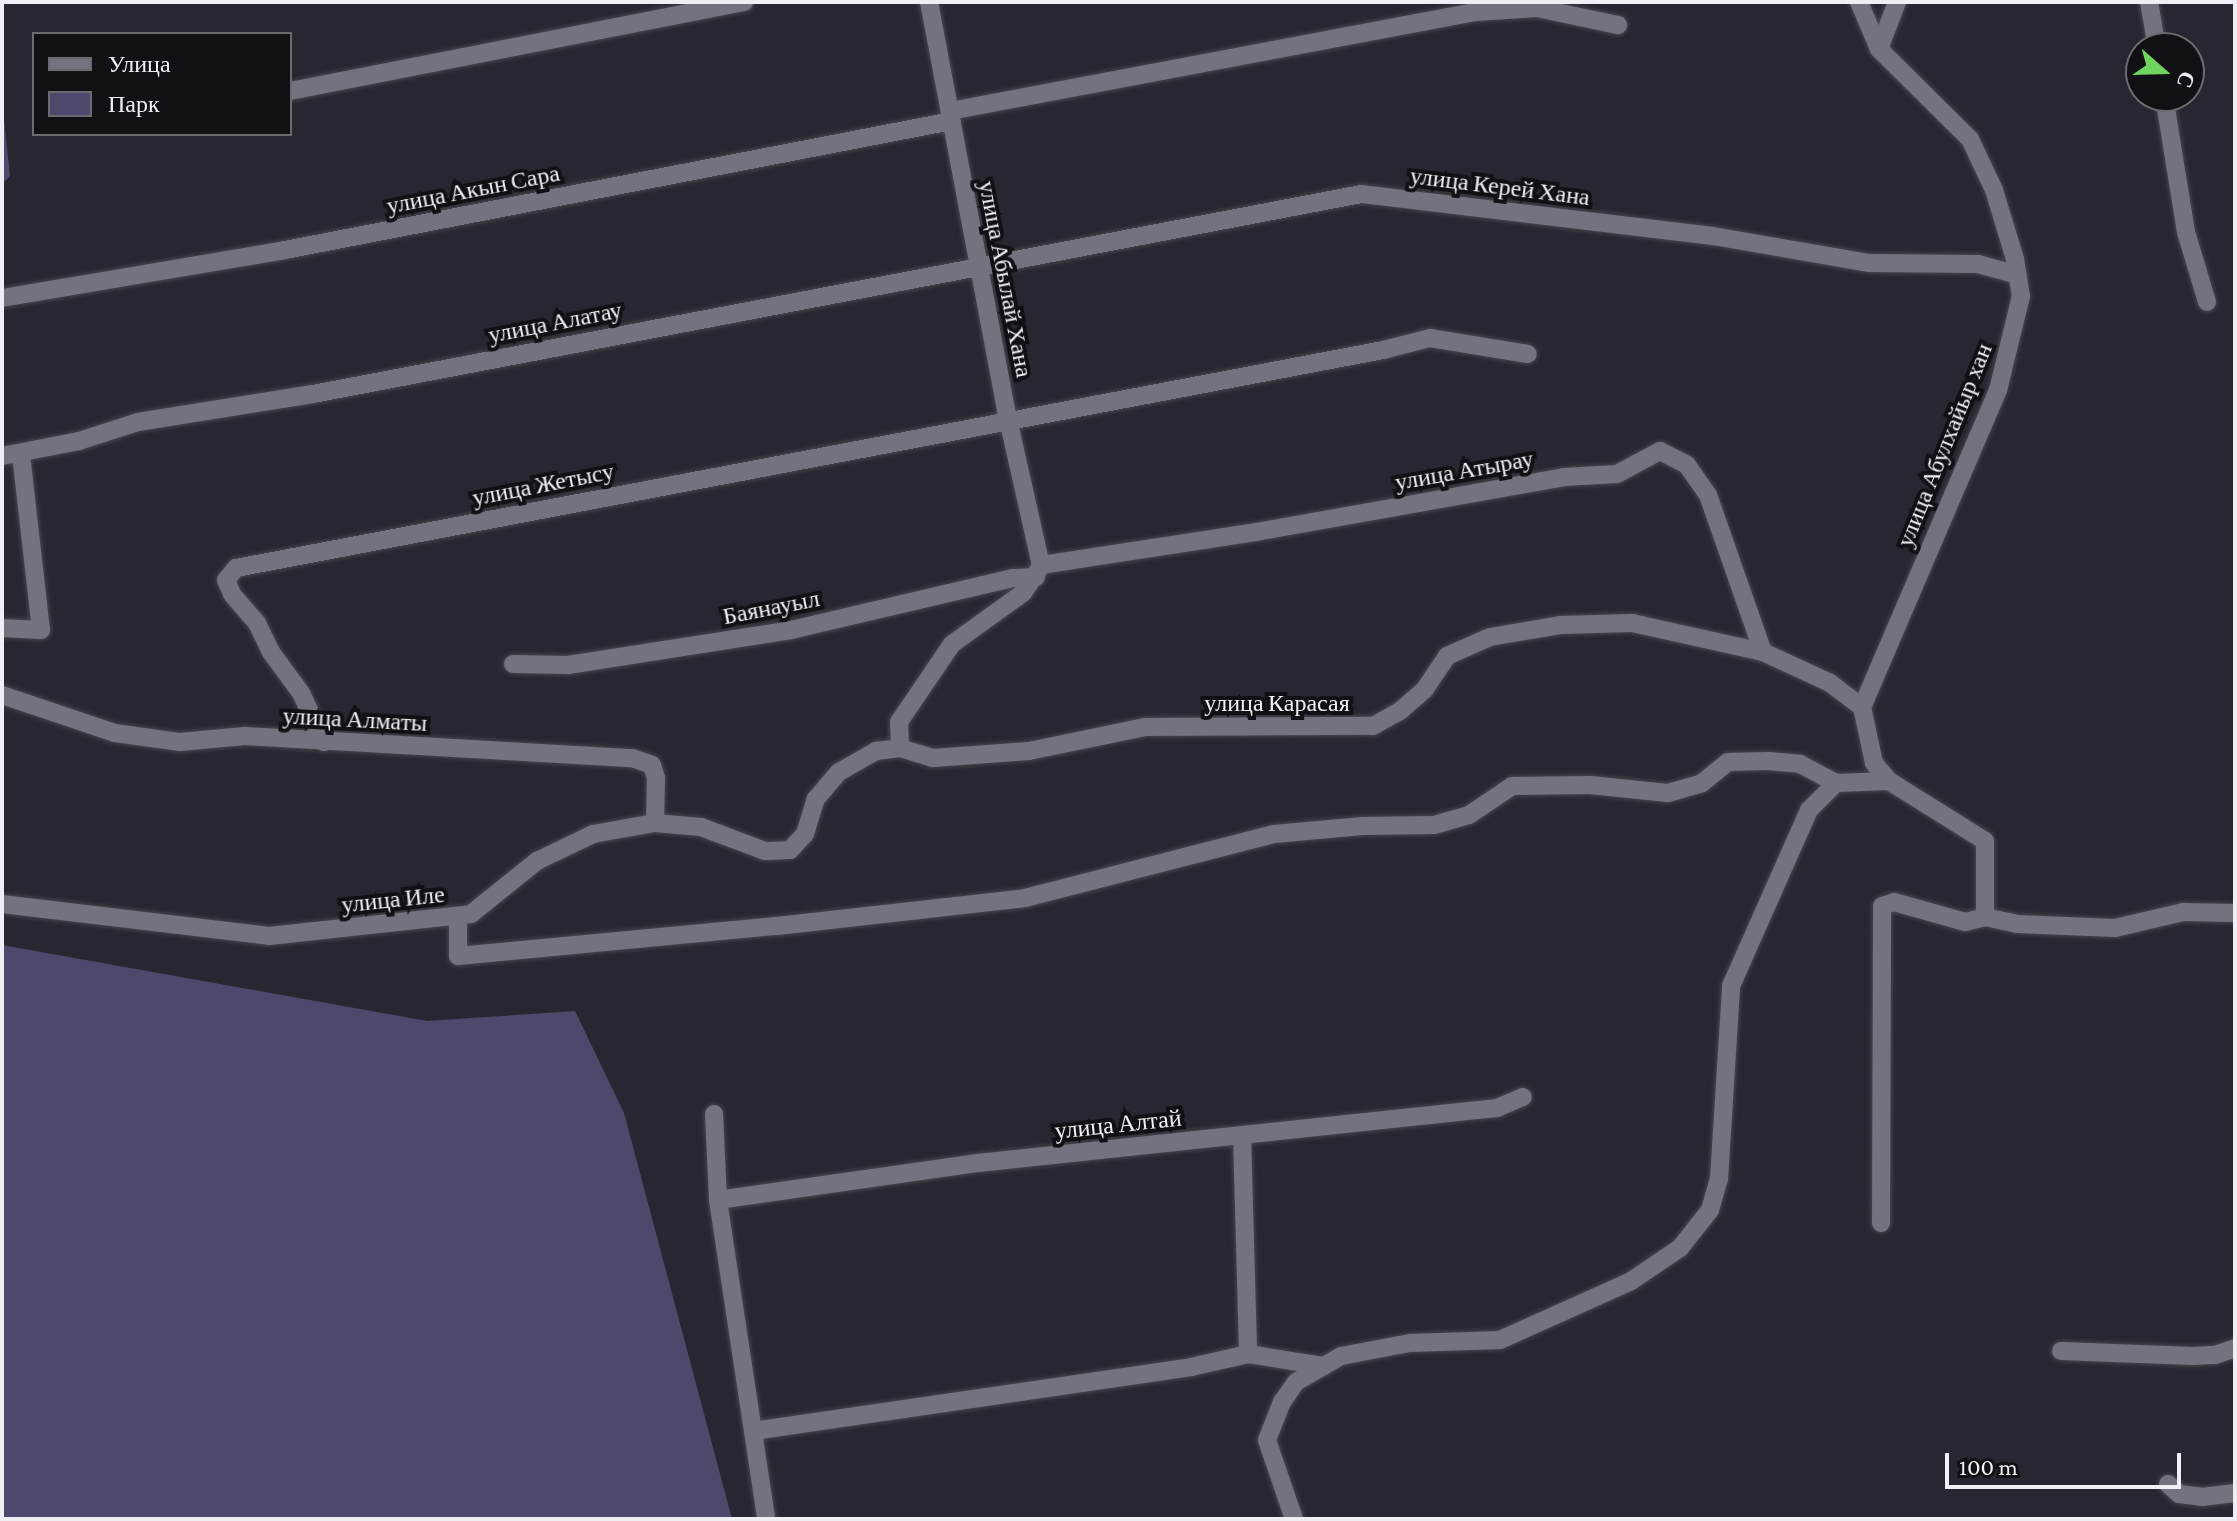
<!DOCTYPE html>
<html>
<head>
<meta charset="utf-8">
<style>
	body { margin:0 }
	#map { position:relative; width:2237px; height:1521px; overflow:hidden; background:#282731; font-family:"Crimson Pro",serif }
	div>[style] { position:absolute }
	.green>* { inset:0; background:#4e496c }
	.roads { filter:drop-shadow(0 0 2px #46464e) drop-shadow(0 0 2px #46464e) }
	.minor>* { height:18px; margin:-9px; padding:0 9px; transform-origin:9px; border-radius:9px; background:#74727e }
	span { translate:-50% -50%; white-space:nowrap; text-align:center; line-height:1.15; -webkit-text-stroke:8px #111115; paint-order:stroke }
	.street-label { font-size:24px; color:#efeff6 }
	.frame { position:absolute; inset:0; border:4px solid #efeff6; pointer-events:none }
	.legend { position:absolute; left:32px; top:32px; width:260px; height:104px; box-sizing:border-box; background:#111115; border:2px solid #6a6a6f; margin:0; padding:10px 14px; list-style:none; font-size:24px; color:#efeff6 }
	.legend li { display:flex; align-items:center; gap:16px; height:40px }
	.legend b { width:40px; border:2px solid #6a6a6f }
	.north { position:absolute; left:2125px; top:32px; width:80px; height:80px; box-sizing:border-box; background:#111115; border:2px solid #6a6a6f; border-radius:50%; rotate:110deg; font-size:22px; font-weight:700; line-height:32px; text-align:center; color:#efeff6 }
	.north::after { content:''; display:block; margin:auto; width:28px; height:36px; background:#6fd360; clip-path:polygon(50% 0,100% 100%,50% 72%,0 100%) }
	.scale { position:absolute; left:1945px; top:1453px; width:236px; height:36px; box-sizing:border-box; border:4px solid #efeff6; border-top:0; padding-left:10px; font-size:24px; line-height:28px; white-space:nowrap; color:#efeff6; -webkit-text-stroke:6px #111115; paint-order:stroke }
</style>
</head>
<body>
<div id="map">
	<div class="green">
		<div style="clip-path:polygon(2px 100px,10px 176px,2px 184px)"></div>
		<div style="clip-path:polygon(2px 945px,427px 1021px,575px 1011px,624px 1113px,732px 1519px,2px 1519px)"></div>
	</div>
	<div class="roads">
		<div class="minor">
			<div style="left:929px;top:2px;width:424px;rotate:79.3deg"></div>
			<div style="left:1008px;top:419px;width:150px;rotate:77.3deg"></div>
			<div style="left:1859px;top:2px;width:51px;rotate:66.9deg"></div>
			<div style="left:1879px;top:49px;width:128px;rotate:44.7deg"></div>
			<div style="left:1970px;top:139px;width:56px;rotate:64.8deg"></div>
			<div style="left:1994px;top:190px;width:72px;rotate:73.1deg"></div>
			<div style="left:2015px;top:259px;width:37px;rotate:81deg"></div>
			<div style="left:2021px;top:296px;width:97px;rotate:103.7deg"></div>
			<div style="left:1998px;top:390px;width:345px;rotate:113.2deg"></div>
			<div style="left:2149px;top:2px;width:47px;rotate:80.1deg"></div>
			<div style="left:1879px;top:49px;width:50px;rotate:-69deg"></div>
			<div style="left:290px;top:91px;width:463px;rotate:-11.1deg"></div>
			<div style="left:2164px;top:96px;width:138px;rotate:80.8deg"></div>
			<div style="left:2186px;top:232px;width:73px;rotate:73.3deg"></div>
			<div style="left:950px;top:111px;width:534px;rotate:-10.68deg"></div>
			<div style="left:1475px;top:12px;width:62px;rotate:-3.7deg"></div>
			<div style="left:1537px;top:8px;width:83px;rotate:11.9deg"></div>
			<div style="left:2px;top:298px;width:287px;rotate:-9.6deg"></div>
			<div style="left:285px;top:250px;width:679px;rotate:-10.95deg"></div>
			<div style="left:2px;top:456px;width:78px;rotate:-11deg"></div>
			<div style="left:79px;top:441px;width:62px;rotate:-17.9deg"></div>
			<div style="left:138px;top:422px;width:177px;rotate:-9.1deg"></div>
			<div style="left:313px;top:394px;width:1067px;rotate:-10.8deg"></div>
			<div style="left:1361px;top:194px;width:354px;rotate:6.8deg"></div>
			<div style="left:1713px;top:236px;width:159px;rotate:9.8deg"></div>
			<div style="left:1870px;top:263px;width:108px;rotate:0.5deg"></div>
			<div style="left:1978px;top:264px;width:41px;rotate:15.4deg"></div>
			<div style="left:1041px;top:565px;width:218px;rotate:-8.7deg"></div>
			<div style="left:1256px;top:532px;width:313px;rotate:-10.1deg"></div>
			<div style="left:1564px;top:477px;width:53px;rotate:-3.2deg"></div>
			<div style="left:1617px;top:474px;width:49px;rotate:-28.1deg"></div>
			<div style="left:1660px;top:451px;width:30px;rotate:27deg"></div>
			<div style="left:1687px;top:465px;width:37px;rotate:55deg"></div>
			<div style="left:1708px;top:495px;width:166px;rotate:70.7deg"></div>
			<div style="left:2px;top:628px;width:39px;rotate:3deg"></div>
			<div style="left:41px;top:630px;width:176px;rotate:-96.5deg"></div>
			<div style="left:513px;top:664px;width:55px;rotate:1deg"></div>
			<div style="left:568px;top:665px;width:226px;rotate:-8.9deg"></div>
			<div style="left:791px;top:630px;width:228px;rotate:-13.2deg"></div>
			<div style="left:1013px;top:578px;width:23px;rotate:-2deg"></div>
			<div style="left:2px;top:695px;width:119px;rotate:18.6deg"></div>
			<div style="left:115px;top:733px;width:66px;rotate:7.9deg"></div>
			<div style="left:180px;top:742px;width:65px;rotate:-5.3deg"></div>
			<div style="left:245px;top:736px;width:388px;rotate:3.3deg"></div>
			<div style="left:632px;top:758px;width:21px;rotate:19deg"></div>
			<div style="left:652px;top:765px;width:14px;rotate:73deg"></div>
			<div style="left:656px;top:778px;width:45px;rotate:91.3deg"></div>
			<div style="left:324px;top:742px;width:54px;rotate:-115.1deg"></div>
			<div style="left:301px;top:693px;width:51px;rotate:-126.2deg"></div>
			<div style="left:271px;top:652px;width:32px;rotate:-116deg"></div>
			<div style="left:257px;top:623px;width:38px;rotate:-131deg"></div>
			<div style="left:232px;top:594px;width:15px;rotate:-113deg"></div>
			<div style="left:226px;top:580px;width:16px;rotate:-50deg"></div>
			<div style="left:236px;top:568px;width:1168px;rotate:-10.76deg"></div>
			<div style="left:1383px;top:350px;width:49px;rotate:-14.3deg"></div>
			<div style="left:1430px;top:338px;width:99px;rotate:9.3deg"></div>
			<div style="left:900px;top:748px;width:26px;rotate:-92deg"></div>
			<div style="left:899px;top:722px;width:94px;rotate:-55.8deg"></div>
			<div style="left:952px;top:644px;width:87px;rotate:-35.7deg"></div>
			<div style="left:1023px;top:593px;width:27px;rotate:-56deg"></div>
			<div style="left:2px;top:904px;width:269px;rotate:6.8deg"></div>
			<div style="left:269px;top:936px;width:203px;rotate:-6.2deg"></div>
			<div style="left:471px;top:914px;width:85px;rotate:-38.8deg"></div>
			<div style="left:537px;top:861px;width:62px;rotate:-25.7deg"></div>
			<div style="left:593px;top:834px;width:63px;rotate:-10.1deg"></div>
			<div style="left:655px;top:823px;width:46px;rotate:5deg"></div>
			<div style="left:701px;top:827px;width:68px;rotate:20.6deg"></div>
			<div style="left:765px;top:851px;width:25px;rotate:-2deg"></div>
			<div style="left:790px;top:850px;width:22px;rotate:-47deg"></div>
			<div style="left:805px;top:834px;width:37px;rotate:-73deg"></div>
			<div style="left:816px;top:799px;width:35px;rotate:-50deg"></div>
			<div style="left:839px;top:772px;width:43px;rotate:-29.6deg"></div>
			<div style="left:876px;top:751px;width:24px;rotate:-7deg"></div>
			<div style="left:900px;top:748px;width:34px;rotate:17deg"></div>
			<div style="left:933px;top:758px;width:96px;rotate:-4.2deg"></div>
			<div style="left:1029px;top:751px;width:118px;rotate:-11.7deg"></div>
			<div style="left:1145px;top:727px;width:228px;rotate:-0.3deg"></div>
			<div style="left:1373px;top:726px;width:31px;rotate:-29deg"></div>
			<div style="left:1400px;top:711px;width:33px;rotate:-41deg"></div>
			<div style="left:1425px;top:689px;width:40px;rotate:-56deg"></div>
			<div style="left:1447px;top:656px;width:47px;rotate:-23.8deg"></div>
			<div style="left:1490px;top:637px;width:71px;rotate:-9.7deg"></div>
			<div style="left:1560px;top:625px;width:72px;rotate:-1.6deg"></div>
			<div style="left:1632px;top:623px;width:134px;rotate:12.5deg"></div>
			<div style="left:1763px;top:652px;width:74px;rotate:24.8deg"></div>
			<div style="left:1830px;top:683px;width:40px;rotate:37deg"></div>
			<div style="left:1862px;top:707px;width:57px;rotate:77.9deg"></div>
			<div style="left:1874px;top:763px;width:23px;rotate:50deg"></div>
			<div style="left:1889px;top:781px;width:113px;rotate:32deg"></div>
			<div style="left:1985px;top:841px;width:76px;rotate:90deg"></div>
			<div style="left:458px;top:916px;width:40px;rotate:90deg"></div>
			<div style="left:458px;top:956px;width:320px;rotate:-5.4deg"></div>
			<div style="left:777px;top:926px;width:250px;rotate:-6.4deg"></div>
			<div style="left:1025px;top:898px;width:257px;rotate:-14.4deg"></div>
			<div style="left:1274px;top:834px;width:89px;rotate:-5.1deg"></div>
			<div style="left:1363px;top:826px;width:71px;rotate:-0.8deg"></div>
			<div style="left:1434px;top:825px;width:36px;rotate:-16deg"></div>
			<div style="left:1469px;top:815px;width:52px;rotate:-34deg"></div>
			<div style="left:1512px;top:786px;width:78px;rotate:-0.7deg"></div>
			<div style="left:1590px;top:785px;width:78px;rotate:5.9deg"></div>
			<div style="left:1668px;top:793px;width:35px;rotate:-16deg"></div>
			<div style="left:1702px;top:783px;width:33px;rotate:-39deg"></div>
			<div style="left:1728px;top:762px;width:40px;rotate:-1.4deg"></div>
			<div style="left:1768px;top:761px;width:32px;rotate:5deg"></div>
			<div style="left:1800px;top:764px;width:41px;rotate:27.8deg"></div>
			<div style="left:714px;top:1114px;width:86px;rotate:87.3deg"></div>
			<div style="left:718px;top:1200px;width:323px;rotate:81.4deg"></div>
			<div style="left:1242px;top:1135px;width:219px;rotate:88.4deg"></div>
			<div style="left:718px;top:1200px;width:263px;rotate:-8.1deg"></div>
			<div style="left:978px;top:1163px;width:522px;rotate:-6.05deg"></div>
			<div style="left:1497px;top:1108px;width:28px;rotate:-23deg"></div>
			<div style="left:1881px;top:1223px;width:317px;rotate:-89.8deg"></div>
			<div style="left:1882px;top:906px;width:13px;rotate:-18deg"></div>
			<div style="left:1894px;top:902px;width:74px;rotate:15.7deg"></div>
			<div style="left:1965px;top:922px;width:21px;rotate:-14deg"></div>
			<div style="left:1985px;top:917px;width:33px;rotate:12deg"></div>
			<div style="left:2017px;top:924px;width:98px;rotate:2.3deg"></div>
			<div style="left:2115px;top:928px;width:70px;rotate:-13.2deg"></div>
			<div style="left:2183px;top:912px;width:52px;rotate:1.1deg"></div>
			<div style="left:2061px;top:1351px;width:132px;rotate:2.2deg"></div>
			<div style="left:2193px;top:1356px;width:22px;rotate:-3deg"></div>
			<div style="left:2215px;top:1355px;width:21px;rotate:-19deg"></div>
			<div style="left:753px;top:1431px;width:443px;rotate:-8.3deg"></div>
			<div style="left:1191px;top:1367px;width:58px;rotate:-12.8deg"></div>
			<div style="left:1248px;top:1354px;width:77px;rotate:9deg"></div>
			<div style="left:2168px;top:1484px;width:15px;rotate:42deg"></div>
			<div style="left:2179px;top:1494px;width:23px;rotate:7deg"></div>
			<div style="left:2202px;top:1497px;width:33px;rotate:-7deg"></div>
			<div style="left:1294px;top:1519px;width:83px;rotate:-108.9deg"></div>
			<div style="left:1267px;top:1440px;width:41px;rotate:-68.5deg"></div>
			<div style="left:1282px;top:1402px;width:24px;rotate:-55deg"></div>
			<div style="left:1296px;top:1382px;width:52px;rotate:-30deg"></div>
			<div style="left:1341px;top:1356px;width:70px;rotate:-10.7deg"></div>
			<div style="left:1410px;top:1343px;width:90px;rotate:-1.9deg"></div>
			<div style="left:1500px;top:1340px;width:144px;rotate:-24.2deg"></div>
			<div style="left:1631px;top:1281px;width:59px;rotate:-34deg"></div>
			<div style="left:1680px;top:1248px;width:48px;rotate:-51.7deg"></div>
			<div style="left:1710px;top:1210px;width:32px;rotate:-74deg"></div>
			<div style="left:1719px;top:1179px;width:193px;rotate:-86.4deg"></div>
			<div style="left:1731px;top:986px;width:193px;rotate:-66.1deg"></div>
			<div style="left:1809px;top:810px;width:38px;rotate:-45deg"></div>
			<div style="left:1836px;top:783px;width:53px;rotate:-2.2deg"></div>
		</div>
	</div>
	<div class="street-label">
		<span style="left:1500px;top:186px;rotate:7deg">улица Керей Хана</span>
		<span style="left:473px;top:189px;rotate:-11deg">улица Акын Сара</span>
		<span style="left:1006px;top:279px;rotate:79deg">улица Абылай Хана</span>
		<span style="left:555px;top:322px;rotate:-11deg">улица Алатау</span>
		<span style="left:1944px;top:445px;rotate:-68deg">улица Абулхайыр хан</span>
		<span style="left:1464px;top:470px;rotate:-10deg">улица Атырау</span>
		<span style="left:543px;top:484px;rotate:-11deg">улица Жетысу</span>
		<span style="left:771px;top:607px;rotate:-11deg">Баянауыл</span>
		<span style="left:1277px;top:703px">улица Карасая</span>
		<span style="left:355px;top:719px;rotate:3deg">улица Алматы</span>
		<span style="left:393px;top:899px;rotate:-6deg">улица Иле</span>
		<span style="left:1118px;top:1124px;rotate:-6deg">улица Алтай</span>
	</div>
	<div class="frame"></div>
	<ul class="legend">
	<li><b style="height:10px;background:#74727e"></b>Улица</li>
	<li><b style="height:22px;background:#4e496c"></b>Парк</li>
	</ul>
	<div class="north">С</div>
	<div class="scale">100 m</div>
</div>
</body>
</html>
